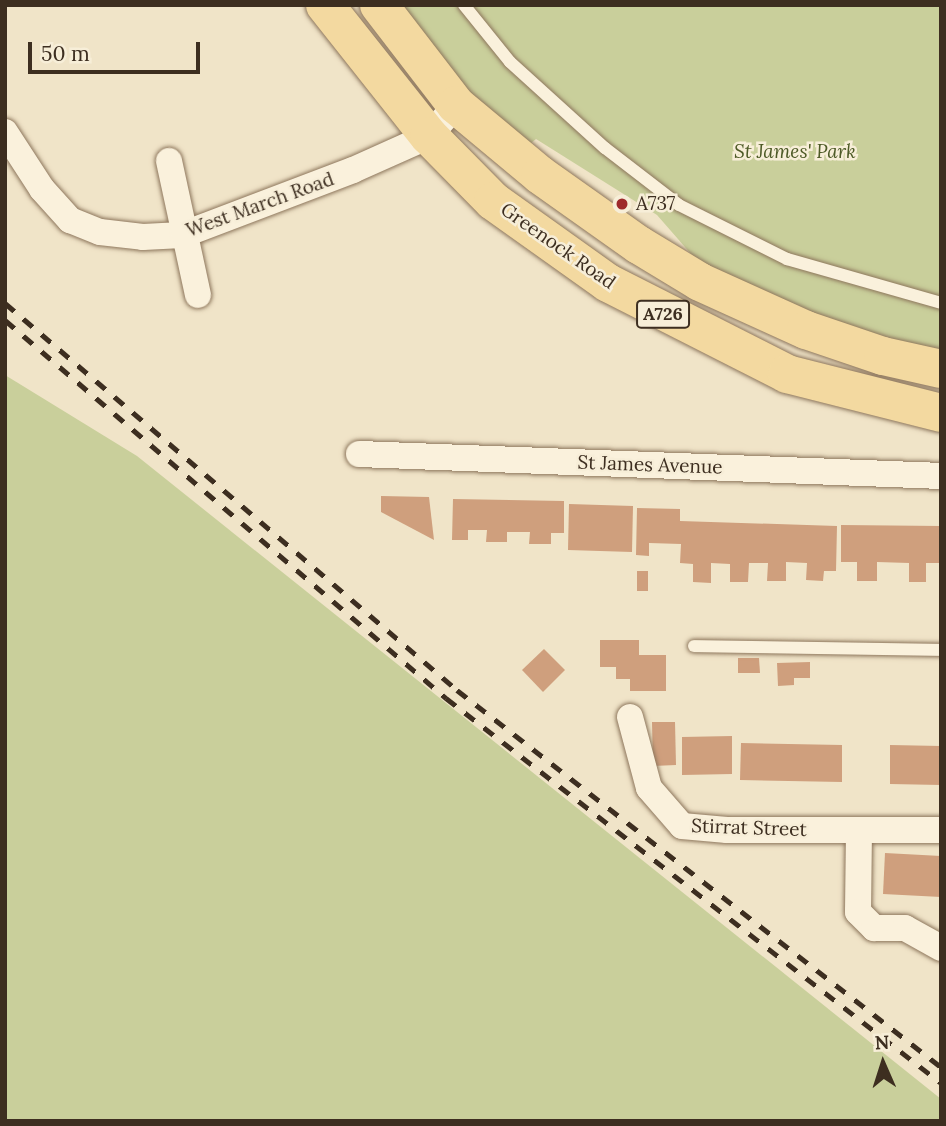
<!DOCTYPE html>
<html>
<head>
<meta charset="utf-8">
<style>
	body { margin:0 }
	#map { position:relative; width:946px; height:1126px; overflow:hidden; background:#f0e4c8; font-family:Lora,serif }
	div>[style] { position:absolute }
	.green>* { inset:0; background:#c9cf9b }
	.building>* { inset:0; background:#cf9f7d }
	.roads { filter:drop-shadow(0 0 2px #8d765c) drop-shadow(0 0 2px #8d765c) }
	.lane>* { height:12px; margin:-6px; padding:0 6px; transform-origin:6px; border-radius:6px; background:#faf1dc }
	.street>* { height:26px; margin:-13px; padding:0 13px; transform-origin:13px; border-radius:13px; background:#faf1dc }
	.primary>* { height:38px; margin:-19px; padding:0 19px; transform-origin:19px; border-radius:19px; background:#f3d9a0 }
	.rail>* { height:5px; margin-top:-2.5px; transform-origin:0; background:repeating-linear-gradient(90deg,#3d2e20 0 12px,transparent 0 24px) }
	.dots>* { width:19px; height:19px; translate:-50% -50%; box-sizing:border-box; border:4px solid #f7eed8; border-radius:50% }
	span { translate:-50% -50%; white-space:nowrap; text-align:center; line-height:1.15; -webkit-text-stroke:5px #f7eed8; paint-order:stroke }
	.shield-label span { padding:2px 5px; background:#f7eed8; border:2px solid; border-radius:5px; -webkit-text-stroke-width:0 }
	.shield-label { font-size:18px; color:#3d2e20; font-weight:700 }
	.park-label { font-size:19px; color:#4d5a26; font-style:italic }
	.poi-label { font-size:19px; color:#3d2e20 }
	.left { translate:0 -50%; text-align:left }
	.street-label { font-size:19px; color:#3d2e20 }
	.frame { position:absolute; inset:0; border:7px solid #3d2e20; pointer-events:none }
	.north { position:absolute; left:848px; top:1028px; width:70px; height:70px; -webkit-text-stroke:5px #f7eed8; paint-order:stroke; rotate:357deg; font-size:19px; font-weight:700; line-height:28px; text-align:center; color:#3d2e20 }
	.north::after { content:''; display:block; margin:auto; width:24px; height:32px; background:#3d2e20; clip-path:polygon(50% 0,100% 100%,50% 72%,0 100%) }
	.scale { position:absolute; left:28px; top:42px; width:172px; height:32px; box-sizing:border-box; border:4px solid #3d2e20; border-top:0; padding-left:9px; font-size:21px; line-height:24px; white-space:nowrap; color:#3d2e20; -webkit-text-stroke:5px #f7eed8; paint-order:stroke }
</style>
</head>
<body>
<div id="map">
	<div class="green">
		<div style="clip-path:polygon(396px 5px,941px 5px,941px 355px,844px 329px,705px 270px,657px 215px,536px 139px,525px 148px,439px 61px)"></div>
		<div style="clip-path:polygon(5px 375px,137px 456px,941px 1099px,941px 1121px,5px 1121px)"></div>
	</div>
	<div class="building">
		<div style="clip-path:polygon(381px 496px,429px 497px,434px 540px,381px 512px)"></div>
		<div style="clip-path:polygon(453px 499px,564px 501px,564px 533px,551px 533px,551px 544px,529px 544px,530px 532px,507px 532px,507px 542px,486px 542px,487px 530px,468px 530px,468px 540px,452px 540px)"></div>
		<div style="clip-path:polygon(569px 504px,633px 506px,632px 552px,568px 550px)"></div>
		<div style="clip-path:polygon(637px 508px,680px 509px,680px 521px,837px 526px,836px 571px,824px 571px,823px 581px,806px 580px,807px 563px,786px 562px,786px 581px,767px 581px,768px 563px,749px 563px,748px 582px,730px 582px,730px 564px,711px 563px,711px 583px,693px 582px,693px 564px,680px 563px,681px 544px,649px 543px,649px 556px,636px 555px)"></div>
		<div style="clip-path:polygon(841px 525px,941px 526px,941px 563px,926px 563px,926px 582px,909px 582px,909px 563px,877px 562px,877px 581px,857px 581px,857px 562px,841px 562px)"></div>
		<div style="clip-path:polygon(637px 571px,648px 571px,648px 591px,637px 591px)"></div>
		<div style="clip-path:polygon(600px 640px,639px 640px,639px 655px,666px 655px,666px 691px,630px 691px,630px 679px,616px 679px,616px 667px,600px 667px)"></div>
		<div style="clip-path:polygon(544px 649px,565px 670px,543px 692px,522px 670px)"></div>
		<div style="clip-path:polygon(738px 658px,759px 658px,760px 673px,738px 673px)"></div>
		<div style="clip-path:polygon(810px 662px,810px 678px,794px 678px,794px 685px,778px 686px,777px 663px)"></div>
		<div style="clip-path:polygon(652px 722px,675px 722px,676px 765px,653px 766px)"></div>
		<div style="clip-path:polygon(732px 736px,732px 774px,682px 775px,682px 737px)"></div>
		<div style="clip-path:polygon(741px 743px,842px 745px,842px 782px,740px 780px)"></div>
		<div style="clip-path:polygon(890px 745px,941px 746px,941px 785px,890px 784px)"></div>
		<div style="clip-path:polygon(885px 853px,941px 856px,941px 897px,883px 894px)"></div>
	</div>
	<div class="roads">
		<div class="lane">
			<div style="left:464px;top:5px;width:73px;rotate:51.1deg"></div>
			<div style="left:510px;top:62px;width:128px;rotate:42.2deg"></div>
			<div style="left:605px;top:148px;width:93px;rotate:37.6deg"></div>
			<div style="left:679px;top:205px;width:121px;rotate:26.6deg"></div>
			<div style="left:787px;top:259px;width:160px;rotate:15.9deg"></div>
			<div style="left:694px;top:646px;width:247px;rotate:0.9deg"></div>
		</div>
		<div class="street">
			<div style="left:5px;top:132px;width:68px;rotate:57deg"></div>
			<div style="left:42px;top:189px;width:42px;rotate:47.9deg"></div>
			<div style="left:70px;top:220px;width:32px;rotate:22deg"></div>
			<div style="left:100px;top:232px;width:43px;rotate:6.6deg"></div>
			<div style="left:143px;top:237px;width:39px;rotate:-3deg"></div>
			<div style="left:182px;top:235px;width:183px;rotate:-20.8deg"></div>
			<div style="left:353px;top:170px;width:83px;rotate:-24.1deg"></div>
			<div style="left:429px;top:136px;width:41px;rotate:-48.9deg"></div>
			<div style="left:169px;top:161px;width:137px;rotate:77.8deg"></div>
			<div style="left:359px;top:454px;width:582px;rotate:2.16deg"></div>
			<div style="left:630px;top:717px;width:73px;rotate:75deg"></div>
			<div style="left:649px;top:788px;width:50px;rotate:49deg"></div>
			<div style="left:682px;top:826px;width:45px;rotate:5.1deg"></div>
			<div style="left:727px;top:830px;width:214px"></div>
			<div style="left:859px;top:830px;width:82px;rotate:90.7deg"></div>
			<div style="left:858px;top:912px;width:23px;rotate:45deg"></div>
			<div style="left:874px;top:928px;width:31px"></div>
			<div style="left:905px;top:928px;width:41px;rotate:29.1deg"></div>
		</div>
		<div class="primary">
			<div style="left:325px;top:5px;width:167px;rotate:51.6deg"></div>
			<div style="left:429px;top:136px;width:91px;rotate:45.4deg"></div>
			<div style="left:493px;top:201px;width:141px;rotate:35.5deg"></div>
			<div style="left:608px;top:283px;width:201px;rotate:26.9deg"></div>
			<div style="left:787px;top:374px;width:159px;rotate:14.2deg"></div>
			<div style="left:379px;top:5px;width:126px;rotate:52.4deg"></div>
			<div style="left:456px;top:105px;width:109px;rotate:39.8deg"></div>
			<div style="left:540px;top:175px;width:121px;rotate:35.3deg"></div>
			<div style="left:639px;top:245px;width:71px;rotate:31.2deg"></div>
			<div style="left:700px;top:282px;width:116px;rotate:24.4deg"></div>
			<div style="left:806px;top:330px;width:81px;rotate:18.7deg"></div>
			<div style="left:883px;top:356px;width:59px;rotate:12.6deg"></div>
		</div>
	</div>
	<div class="rail">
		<div style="left:5px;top:303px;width:595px;rotate:40.57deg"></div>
		<div style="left:457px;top:690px;width:614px;rotate:37.92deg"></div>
		<div style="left:5px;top:320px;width:581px;rotate:40.6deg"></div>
		<div style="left:446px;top:698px;width:627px;rotate:37.87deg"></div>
	</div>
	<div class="dots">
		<div style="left:622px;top:204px;background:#9e2a2b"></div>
	</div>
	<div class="shield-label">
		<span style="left:663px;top:314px">A726</span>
	</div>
	<div class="park-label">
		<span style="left:795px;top:152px">St James' Park</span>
	</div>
	<div class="poi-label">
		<span class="left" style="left:636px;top:204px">A737</span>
	</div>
	<div class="street-label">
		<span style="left:260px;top:205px;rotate:-20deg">West March Road</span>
		<span style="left:558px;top:246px;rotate:35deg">Greenock Road</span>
		<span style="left:650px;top:465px;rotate:2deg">St James Avenue</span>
		<span style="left:749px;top:828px;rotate:2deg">Stirrat Street</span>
	</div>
	<div class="frame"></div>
	<div class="north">N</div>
	<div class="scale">50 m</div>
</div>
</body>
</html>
